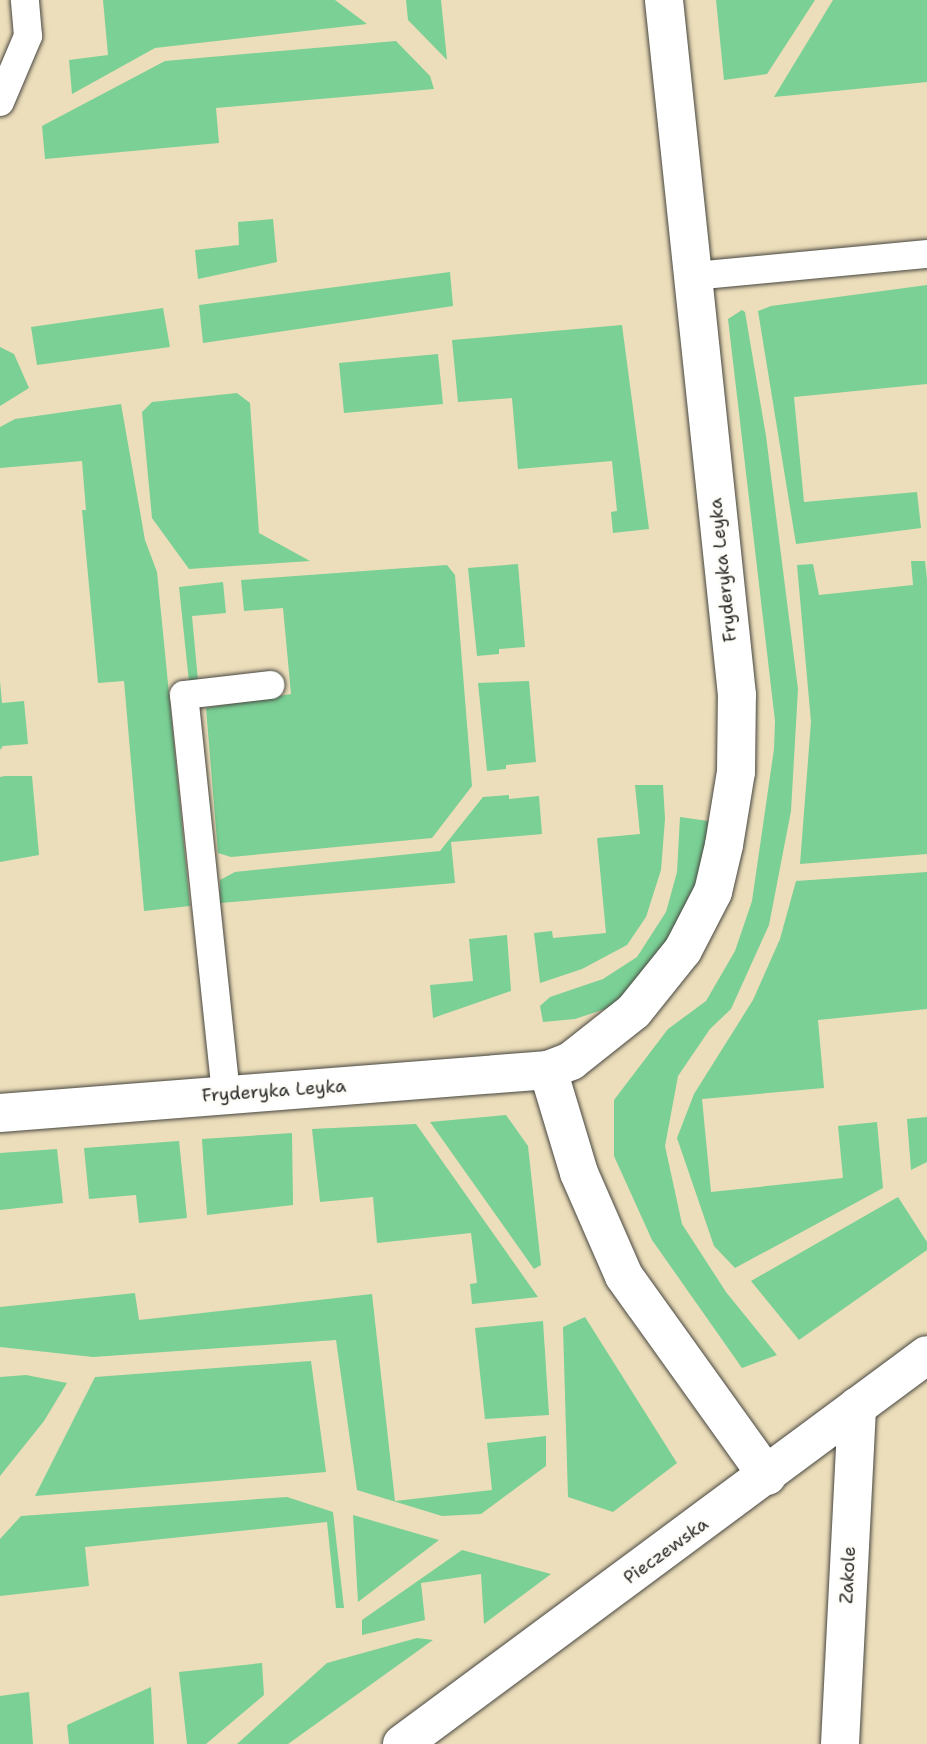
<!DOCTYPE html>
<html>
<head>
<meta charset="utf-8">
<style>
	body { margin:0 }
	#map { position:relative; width:927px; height:1744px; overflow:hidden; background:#ecdeba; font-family:"Shantell Sans",sans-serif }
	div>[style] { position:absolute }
	.green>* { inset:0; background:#7ad095 }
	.roads { filter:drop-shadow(0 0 2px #484640) drop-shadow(0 0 2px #484640) }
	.service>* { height:28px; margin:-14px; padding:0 14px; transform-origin:14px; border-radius:14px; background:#fff }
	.minor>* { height:38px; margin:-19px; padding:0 19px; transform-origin:19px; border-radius:19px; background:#fff }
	span { translate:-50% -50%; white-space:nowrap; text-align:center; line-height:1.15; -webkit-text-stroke:5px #fdfcf7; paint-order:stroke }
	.street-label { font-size:18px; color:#2b2b2b }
</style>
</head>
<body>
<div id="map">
	<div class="green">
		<div style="clip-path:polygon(103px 0,335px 0,367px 24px,155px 48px,72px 94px,69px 60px,108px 55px)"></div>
		<div style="clip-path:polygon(406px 0,441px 0,447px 60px,408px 20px)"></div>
		<div style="clip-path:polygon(716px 0,815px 0,767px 74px,724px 80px)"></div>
		<div style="clip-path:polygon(833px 0,927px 0,927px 82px,774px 97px)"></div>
		<div style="clip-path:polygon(396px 41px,430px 76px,434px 89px,216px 108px,219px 143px,45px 159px,42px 126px,165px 61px)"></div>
		<div style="clip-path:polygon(273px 219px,277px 262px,198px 279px,195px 250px,239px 245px,238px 222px)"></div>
		<div style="clip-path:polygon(450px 272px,453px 306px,203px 343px,199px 305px)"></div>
		<div style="clip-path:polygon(927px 285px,927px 384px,794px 397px,804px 502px,917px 492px,921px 528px,796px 544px,758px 311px,771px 306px)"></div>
		<div style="clip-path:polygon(163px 308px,170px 347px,37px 365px,31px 327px)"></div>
		<div style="clip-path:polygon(742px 310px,745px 312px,766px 436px,798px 689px,791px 811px,769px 925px,731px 1009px,710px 1029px,678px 1076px,665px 1146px,682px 1224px,726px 1292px,777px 1355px,742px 1368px,652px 1240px,614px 1156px,614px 1100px,668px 1029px,706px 1001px,735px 951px,752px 901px,774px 749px,775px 721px,728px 319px)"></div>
		<div style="clip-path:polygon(622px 325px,649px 529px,613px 533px,611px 512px,617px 511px,612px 461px,518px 469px,512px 398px,458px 402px,452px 340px)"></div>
		<div style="clip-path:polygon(0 347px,14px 354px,29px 388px,0 406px)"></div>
		<div style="clip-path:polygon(438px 354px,443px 404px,344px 413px,339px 363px)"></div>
		<div style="clip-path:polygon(237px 393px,250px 403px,259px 533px,310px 561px,189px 569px,152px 518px,142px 412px,152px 402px)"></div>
		<div style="clip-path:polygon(121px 404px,145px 540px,157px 572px,190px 906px,144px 911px,124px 681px,98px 683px,82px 510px,86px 510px,82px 461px,0 468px,0 427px,15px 419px)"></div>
		<div style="clip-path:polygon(911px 561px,925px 561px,927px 579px,927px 854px,800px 864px,811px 722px,797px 565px,813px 564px,819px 595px,913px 585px)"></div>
		<div style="clip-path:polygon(518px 564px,525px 647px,499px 649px,499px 654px,477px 656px,468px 568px)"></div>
		<div style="clip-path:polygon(447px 565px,455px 575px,472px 786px,432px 838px,231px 857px,218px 853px,206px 708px,291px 694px,283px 608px,244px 611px,241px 580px)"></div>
		<div style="clip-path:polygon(223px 582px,226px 613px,192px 616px,198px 681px,189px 682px,179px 587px)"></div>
		<div style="clip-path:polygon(0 681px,2px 703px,24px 701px,28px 744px,3px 746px,0 750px)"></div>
		<div style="clip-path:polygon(529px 681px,536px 762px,506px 765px,506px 769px,487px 771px,478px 683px)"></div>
		<div style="clip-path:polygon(5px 776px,32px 776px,39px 855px,0 862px,0 777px)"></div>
		<div style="clip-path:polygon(635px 785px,663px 785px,665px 819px,661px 870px,646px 917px,627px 945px,582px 969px,540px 983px,534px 933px,552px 931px,553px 938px,606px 933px,597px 838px,640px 834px)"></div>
		<div style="clip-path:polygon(509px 795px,509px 799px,539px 796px,542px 834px,451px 842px,455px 883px,220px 903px,220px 880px,235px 872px,440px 851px,483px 797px)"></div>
		<div style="clip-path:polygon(680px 817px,715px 822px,697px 894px,640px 982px,608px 1008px,575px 1019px,543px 1022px,540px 1006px,550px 997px,603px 979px,637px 957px,666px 912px,677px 872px)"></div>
		<div style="clip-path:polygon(927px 872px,927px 1009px,818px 1020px,824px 1088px,702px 1099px,711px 1192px,843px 1178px,838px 1126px,877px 1122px,883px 1188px,735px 1268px,714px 1246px,677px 1138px,694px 1094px,753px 1000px,780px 939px,796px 881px)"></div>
		<div style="clip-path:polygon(507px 935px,511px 991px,433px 1018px,430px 985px,473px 981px,469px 939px)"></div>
		<div style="clip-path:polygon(506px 1115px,528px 1146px,541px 1265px,534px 1269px,430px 1122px)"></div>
		<div style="clip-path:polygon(927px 1117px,927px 1162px,911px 1170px,907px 1119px)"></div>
		<div style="clip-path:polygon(416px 1124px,538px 1297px,472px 1304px,470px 1284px,477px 1283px,471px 1233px,377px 1243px,373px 1197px,320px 1202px,312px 1129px)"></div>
		<div style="clip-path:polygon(292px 1133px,293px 1205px,207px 1215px,202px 1139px)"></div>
		<div style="clip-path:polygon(179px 1141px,187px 1218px,139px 1223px,136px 1195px,89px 1199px,84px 1148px)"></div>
		<div style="clip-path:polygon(57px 1149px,63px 1203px,0 1210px,0 1153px)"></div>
		<div style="clip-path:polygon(898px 1197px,927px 1242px,927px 1250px,799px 1340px,751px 1281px)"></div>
		<div style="clip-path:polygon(135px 1293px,139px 1320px,372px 1294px,395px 1501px,492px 1490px,487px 1443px,546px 1436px,546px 1466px,481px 1514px,442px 1516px,357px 1490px,336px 1340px,93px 1357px,0 1347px,0 1307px)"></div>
		<div style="clip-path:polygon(585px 1317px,677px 1463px,613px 1512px,568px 1497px,563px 1327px)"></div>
		<div style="clip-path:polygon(543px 1321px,549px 1415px,485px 1419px,475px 1328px)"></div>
		<div style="clip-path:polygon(311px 1361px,326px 1472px,35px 1496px,95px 1377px)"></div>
		<div style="clip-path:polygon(26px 1375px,67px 1383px,44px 1421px,0 1476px,0 1377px)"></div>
		<div style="clip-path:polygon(287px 1497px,333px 1512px,344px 1608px,336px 1608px,327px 1522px,85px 1547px,89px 1586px,0 1596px,0 1539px,21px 1516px)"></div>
		<div style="clip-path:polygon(353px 1515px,439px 1540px,358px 1602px)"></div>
		<div style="clip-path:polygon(462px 1550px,551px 1574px,484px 1624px,481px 1574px,421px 1583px,425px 1620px,362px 1635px,362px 1620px)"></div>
		<div style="clip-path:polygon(417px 1638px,433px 1640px,288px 1744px,237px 1744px,327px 1663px)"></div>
		<div style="clip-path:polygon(262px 1663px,264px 1695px,206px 1744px,187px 1744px,179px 1672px)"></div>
		<div style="clip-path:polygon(151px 1687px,154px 1744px,69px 1744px,67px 1725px)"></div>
		<div style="clip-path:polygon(29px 1692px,33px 1744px,0 1744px,0 1696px)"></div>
	</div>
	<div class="roads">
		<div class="service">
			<div style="left:0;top:102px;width:72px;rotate:-67deg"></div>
			<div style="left:28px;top:36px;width:36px;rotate:-95deg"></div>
			<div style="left:693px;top:276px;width:235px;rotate:-5.4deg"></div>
			<div style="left:226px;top:1094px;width:401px;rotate:-96deg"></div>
			<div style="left:184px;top:695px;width:87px;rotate:-6.6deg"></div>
		</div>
		<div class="minor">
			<div style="left:548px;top:1070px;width:108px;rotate:73.2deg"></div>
			<div style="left:579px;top:1173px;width:112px;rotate:66.4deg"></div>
			<div style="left:624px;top:1276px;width:246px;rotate:54.4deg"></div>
			<div style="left:0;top:1113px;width:550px;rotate:-4.49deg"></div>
			<div style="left:548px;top:1070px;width:25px;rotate:-21deg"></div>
			<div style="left:571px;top:1061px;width:80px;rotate:-38.4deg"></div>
			<div style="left:634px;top:1011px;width:78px;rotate:-51.2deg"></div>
			<div style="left:683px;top:950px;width:65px;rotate:-62.7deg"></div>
			<div style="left:713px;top:892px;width:48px;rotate:-76.8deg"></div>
			<div style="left:724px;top:845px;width:74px;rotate:-80.7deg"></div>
			<div style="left:736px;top:772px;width:77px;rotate:-89.3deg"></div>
			<div style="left:737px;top:695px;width:699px;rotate:-96deg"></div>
			<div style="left:402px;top:1744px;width:653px;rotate:-36.54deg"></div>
			<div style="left:840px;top:1744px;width:338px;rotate:-87.1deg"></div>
		</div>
	</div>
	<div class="street-label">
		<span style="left:723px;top:570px;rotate:-96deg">Fryderyka Leyka</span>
		<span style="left:274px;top:1091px;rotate:-4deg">Fryderyka Leyka</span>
		<span style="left:666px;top:1551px;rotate:-36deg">Pieczewska</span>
		<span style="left:848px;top:1575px;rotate:-87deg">Zakole</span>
	</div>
</div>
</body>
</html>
